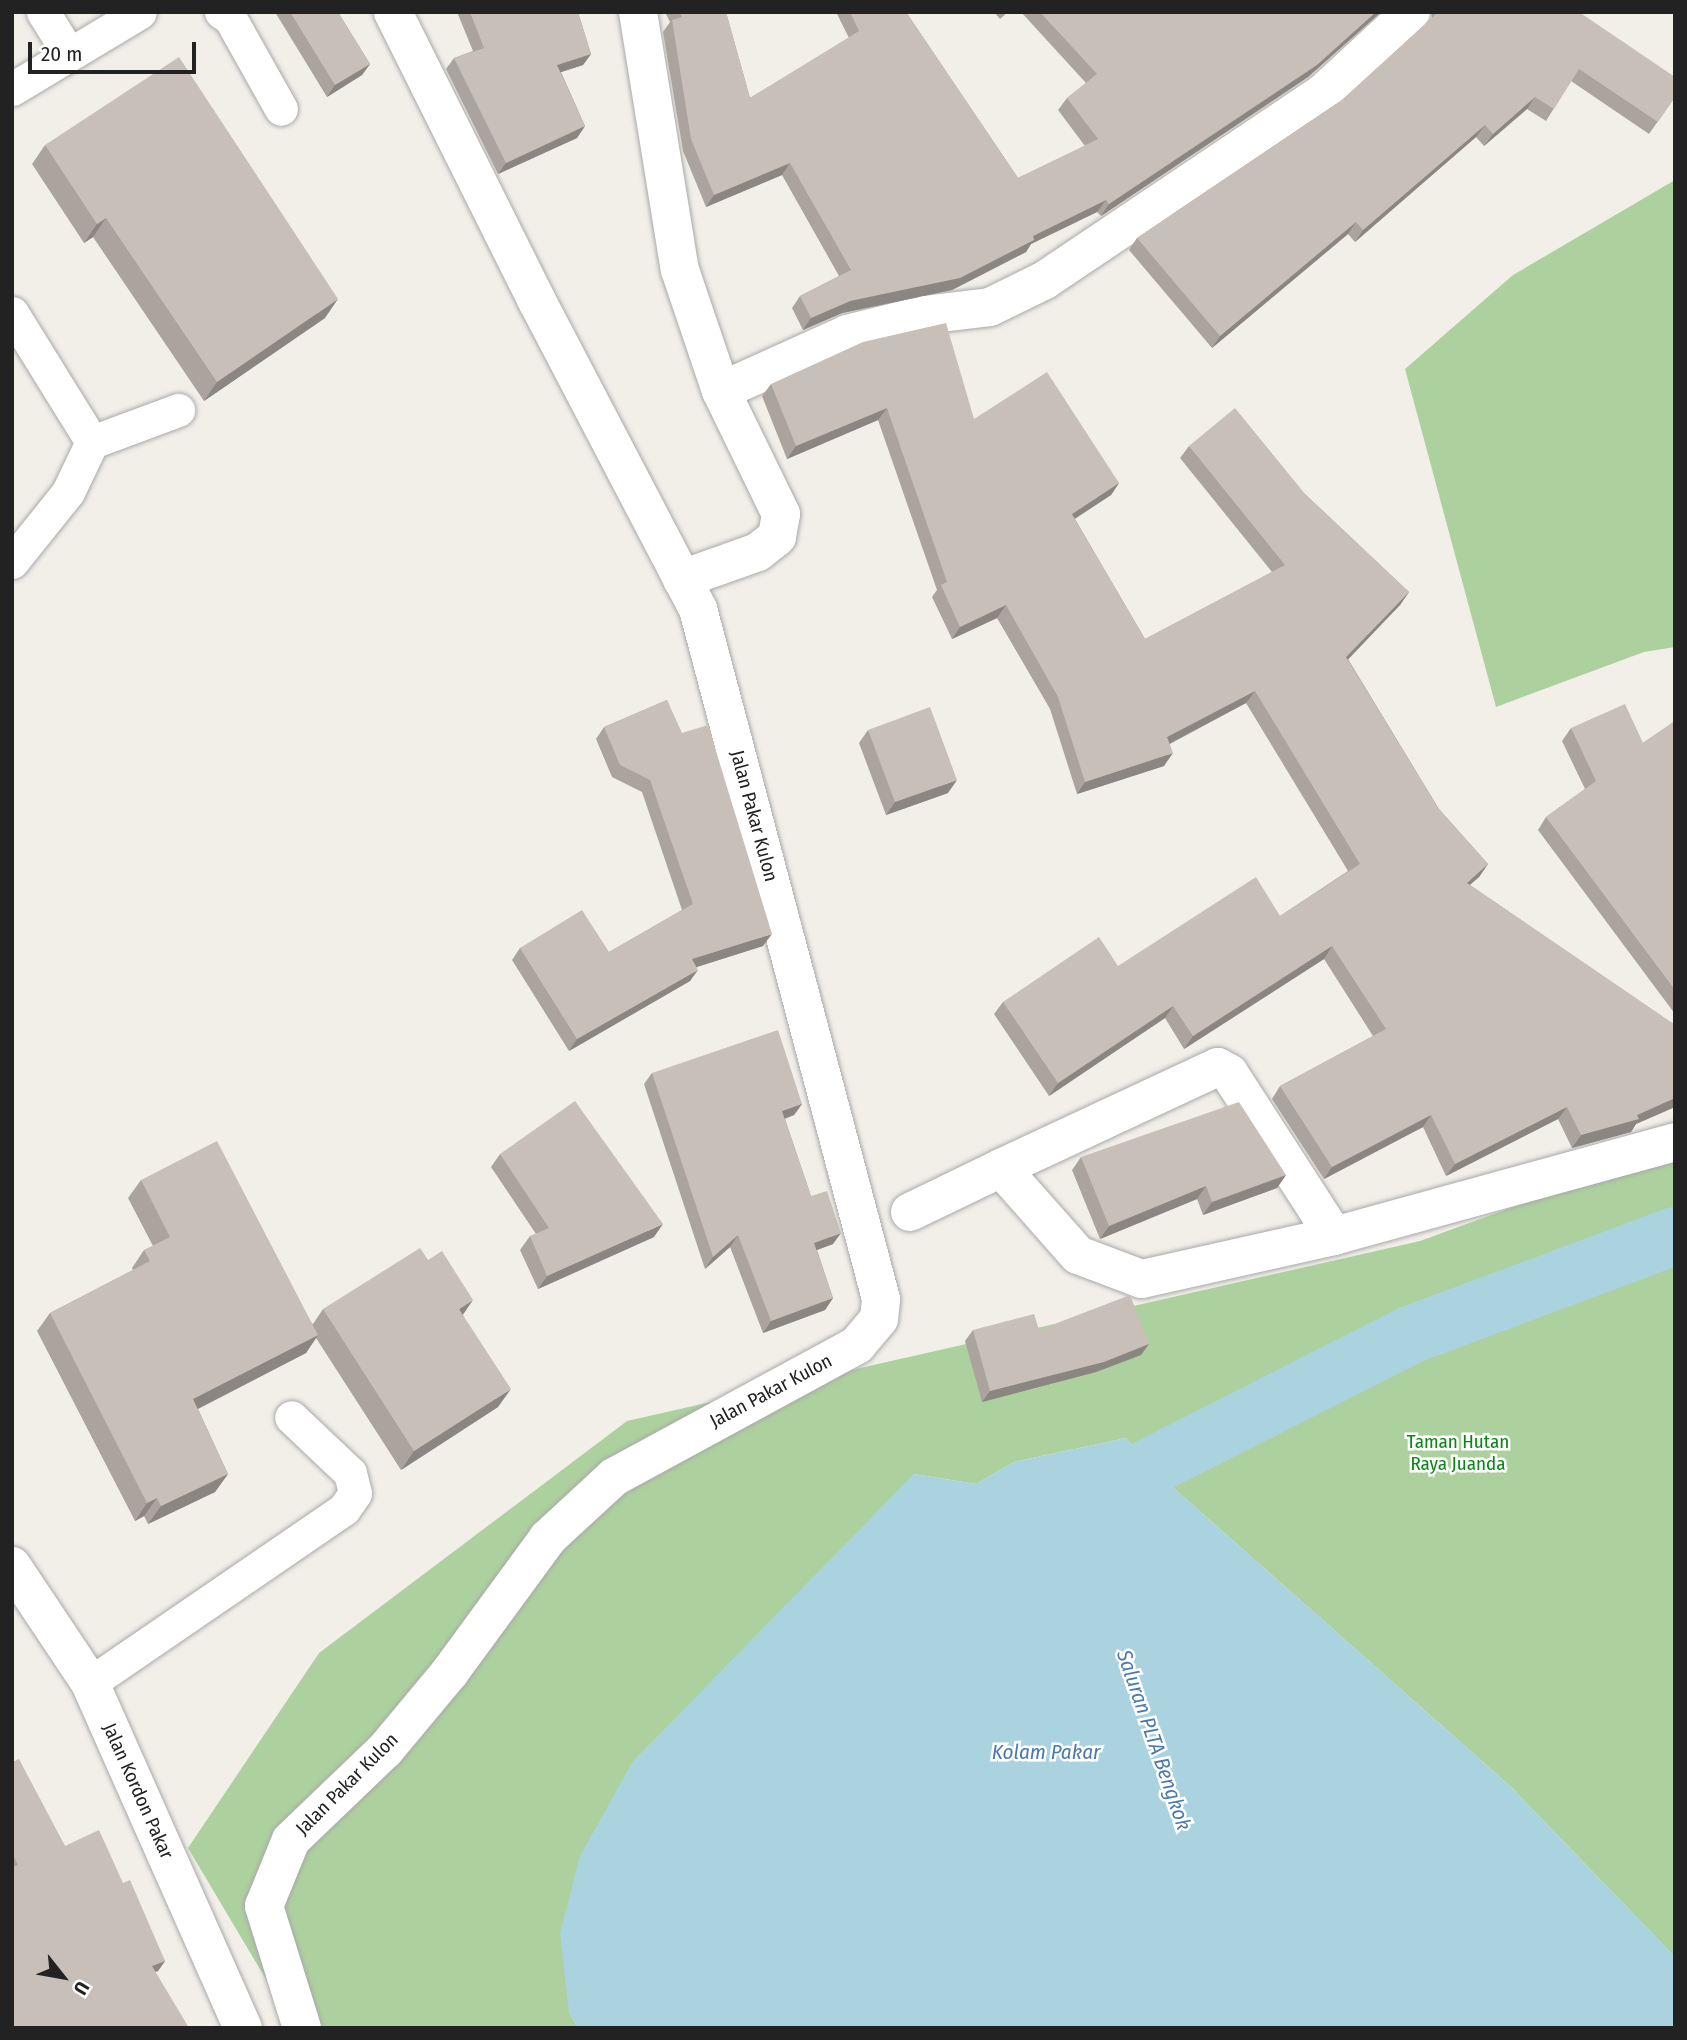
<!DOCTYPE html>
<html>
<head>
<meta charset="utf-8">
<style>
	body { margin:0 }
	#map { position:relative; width:1687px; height:2040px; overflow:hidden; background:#f2efe9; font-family:"Fira Sans Condensed",sans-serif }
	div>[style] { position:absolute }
	.forest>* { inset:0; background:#add19e }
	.water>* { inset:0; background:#aad3df }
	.canal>* { height:58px; margin:-29px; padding:0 29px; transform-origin:29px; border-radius:29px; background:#aad3df }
	.roads { filter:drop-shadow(0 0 2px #a9a9a9) drop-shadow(0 0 2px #a9a9a9) }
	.lane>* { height:33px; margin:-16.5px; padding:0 16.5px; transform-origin:16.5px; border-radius:16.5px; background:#fff }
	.street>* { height:38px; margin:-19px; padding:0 19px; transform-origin:19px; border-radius:19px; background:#fff }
	.wall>* { inset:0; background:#aba49e }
	.shaded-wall>* { inset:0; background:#8b8681 }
	.building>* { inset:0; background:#c7bfb8 }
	span { translate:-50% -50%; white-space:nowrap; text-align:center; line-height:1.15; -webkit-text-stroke:5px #fff; paint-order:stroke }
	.street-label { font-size:19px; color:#222 }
	.park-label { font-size:19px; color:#0c8416 }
	.water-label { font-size:21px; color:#4a7aab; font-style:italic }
	.frame { position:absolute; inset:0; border:14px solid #222; pointer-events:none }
	.north { position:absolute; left:28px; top:1942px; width:70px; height:70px; -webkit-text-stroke:5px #fff; paint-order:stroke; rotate:121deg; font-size:19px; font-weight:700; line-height:28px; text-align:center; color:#222 }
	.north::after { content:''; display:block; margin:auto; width:24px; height:32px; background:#222; clip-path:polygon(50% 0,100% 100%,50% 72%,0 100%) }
	.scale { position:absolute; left:28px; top:42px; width:168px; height:32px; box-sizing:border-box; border:4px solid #222; border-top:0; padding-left:9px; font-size:21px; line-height:24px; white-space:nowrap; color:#222; -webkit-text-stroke:5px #fff; paint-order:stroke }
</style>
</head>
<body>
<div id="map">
	<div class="forest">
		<div style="clip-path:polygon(1675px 180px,1675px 647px,1644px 652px,1496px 707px,1405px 369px,1513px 275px)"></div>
		<div style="clip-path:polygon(1675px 1148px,1675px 1957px,1510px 1786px,1150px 1467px,1126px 1438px,1014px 1462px,976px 1484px,914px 1474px,569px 2012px,578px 2028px,295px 2028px,188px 1848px,319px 1653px,627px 1421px,1420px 1241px)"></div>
	</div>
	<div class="water">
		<div style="clip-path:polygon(1126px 1438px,1150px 1467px,1510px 1786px,1675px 1957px,1675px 2028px,578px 2028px,569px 2012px,560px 1933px,580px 1856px,633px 1761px,914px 1474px,976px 1484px,1014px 1462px)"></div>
	</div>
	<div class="canal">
		<div style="left:1150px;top:1467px;width:292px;rotate:-26.9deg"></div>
		<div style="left:1410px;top:1335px;width:283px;rotate:-20.5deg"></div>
	</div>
	<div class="roads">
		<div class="lane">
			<div style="left:43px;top:12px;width:49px;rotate:58.2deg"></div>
			<div style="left:221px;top:12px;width:11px;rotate:34deg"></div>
			<div style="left:230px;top:18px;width:104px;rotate:60.7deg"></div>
			<div style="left:12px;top:89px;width:149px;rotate:-31deg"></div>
			<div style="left:12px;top:313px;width:152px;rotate:58.2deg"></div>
			<div style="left:12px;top:562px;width:90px;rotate:-51.3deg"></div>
			<div style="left:68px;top:492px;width:55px;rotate:-64.4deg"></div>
			<div style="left:92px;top:442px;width:92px;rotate:-20.4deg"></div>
			<div style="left:90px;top:1683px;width:308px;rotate:-34.4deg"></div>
			<div style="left:344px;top:1509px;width:19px;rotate:-55deg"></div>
			<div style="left:355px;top:1493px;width:21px;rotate:-104deg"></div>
			<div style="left:350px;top:1473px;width:81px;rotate:-136.5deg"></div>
		</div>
		<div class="street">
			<div style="left:638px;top:12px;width:261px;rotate:80.8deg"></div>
			<div style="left:680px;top:270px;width:128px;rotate:71.3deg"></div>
			<div style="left:721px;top:391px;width:137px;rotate:64deg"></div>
			<div style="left:781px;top:514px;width:23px;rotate:100deg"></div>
			<div style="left:777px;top:537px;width:24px;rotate:142deg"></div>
			<div style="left:758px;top:552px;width:81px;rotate:160.4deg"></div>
			<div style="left:721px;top:391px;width:138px;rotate:-24.3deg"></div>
			<div style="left:847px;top:334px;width:79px;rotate:-13.9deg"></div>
			<div style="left:924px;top:315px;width:66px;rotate:-6.9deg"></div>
			<div style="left:990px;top:307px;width:61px;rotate:-26.1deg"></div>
			<div style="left:1045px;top:280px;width:334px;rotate:-33.9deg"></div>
			<div style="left:1322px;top:94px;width:121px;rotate:-42.7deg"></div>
			<div style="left:1001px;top:1168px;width:239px;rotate:-25deg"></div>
			<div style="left:1218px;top:1067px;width:13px;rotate:29deg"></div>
			<div style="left:1229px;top:1073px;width:194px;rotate:57.2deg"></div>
			<div style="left:910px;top:1212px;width:101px;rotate:-25.8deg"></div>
			<div style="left:1001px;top:1168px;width:116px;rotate:48.5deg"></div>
			<div style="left:1078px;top:1255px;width:68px;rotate:20.6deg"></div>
			<div style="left:1142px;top:1279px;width:197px;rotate:-12.6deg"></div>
			<div style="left:1334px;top:1236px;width:354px;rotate:-15.4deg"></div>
			<div style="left:12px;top:1566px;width:141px;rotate:56.3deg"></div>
			<div style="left:90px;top:1683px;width:377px;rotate:66.1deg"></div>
			<div style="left:302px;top:2028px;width:128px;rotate:-107.3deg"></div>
			<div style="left:264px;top:1906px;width:71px;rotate:-67.8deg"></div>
			<div style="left:291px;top:1840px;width:130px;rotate:-43.8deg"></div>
			<div style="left:385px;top:1750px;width:102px;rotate:-50.2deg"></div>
			<div style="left:450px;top:1672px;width:166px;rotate:-53.8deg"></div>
			<div style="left:548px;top:1538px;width:90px;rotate:-42.7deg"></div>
			<div style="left:614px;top:1477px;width:277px;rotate:-28.5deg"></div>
			<div style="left:857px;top:1345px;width:34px;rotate:-50deg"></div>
			<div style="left:879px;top:1319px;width:20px;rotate:-84deg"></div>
			<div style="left:881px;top:1299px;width:714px;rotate:-104.85deg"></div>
			<div style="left:698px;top:609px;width:348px;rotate:-117.6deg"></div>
			<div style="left:537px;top:301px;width:323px;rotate:-116.5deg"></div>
		</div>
	</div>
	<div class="wall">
		<div style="clip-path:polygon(275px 12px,338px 12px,370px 64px,362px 75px,327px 97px)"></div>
		<div style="clip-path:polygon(457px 12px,578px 12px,591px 54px,583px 65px,561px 72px,585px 126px,577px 138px,498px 174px,446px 69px,454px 58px,473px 51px)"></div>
		<div style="clip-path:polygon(665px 12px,726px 12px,750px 98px,849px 38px,836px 12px,906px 12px,1018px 178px,1085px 146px,1058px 110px,1067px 98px,1086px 83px,1021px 12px,1381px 12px,1308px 77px,1101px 216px,1097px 212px,1031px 244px,1026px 252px,952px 290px,842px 313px,803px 330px,792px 308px,800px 296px,839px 276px,782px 175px,706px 207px,683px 151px,663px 32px,670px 22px)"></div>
		<div style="clip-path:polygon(994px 12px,1008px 12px,1000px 19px)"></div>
		<div style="clip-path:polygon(1431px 12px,1579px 12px,1675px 97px,1649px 134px,1571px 81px,1546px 121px,1527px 109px,1484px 146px,1476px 137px,1355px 242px,1348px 234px,1212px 348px,1129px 250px,1137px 238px,1342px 100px,1432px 18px)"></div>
		<div style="clip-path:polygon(45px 145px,325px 318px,204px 401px,93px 237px,84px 243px,32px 164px)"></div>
		<div style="clip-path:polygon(771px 384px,974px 419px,1119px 483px,1111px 495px,1075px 519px,1145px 639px,1272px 572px,1180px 458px,1189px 446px,1305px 494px,1409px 592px,1400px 605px,1348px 659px,1439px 809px,1488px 864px,1479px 877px,1470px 885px,1675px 1025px,1675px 1107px,1636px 1124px,1631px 1132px,1572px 1148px,1558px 1119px,1446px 1176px,1423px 1127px,1324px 1179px,1272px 1099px,1280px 1086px,1373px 1036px,1324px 959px,1184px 1049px,1165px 1018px,1049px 1096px,994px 1014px,1003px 1002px,1280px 916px,1348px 871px,1246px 703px,1170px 744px,1164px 766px,1077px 794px,1050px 709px,997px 618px,952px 639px,932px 597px,937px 590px,878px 420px,787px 459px,762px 396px)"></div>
		<div style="clip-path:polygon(667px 700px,763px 946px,697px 967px,690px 981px,569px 1051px,512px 960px,520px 948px,609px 952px,682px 910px,642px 792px,612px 777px,596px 739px,604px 727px)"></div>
		<div style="clip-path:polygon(1675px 721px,1675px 1014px,1538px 830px,1546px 817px,1585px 789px,1562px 741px,1571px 728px,1643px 743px)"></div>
		<div style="clip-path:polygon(868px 730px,948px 793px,886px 815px,859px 743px)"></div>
		<div style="clip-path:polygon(652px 1073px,802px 1104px,794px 1115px,785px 1119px,811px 1196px,833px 1244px,817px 1250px,833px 1298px,825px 1310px,763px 1333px,730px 1247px,705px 1269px,644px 1084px)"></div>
		<div style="clip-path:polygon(500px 1154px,654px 1237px,538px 1289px,520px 1250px,530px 1236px,536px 1234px,491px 1167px)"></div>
		<div style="clip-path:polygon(1081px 1157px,1286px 1175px,1277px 1188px,1203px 1215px,1197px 1199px,1100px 1239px,1072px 1170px)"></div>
		<div style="clip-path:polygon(141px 1180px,313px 1324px,323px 1309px,463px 1315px,498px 1407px,401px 1470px,316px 1338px,306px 1353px,198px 1409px,228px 1474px,215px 1492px,148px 1524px,144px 1516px,135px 1521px,37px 1331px,50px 1313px,133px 1270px,132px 1268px,144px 1250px,153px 1246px,128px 1198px)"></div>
		<div style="clip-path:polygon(973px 1330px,1039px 1330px,1149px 1344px,1141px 1355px,1096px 1372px,982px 1402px,965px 1341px)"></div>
		<div style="clip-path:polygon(12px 1762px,65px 1846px,123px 1883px,165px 1961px,158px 1971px,12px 2028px)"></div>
	</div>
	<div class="shaded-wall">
		<div style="clip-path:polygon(1376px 12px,1381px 12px,1308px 77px,1101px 216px,1109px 204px)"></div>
		<div style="clip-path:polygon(591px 54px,583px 65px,549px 76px,557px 65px)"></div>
		<div style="clip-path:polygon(370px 64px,362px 75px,327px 97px,335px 85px)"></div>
		<div style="clip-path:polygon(1535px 97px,1527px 109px,1484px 146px,1493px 134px)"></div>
		<div style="clip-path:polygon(1485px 125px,1476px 137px,1355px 242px,1363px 230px)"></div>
		<div style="clip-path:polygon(585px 126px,577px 138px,498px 174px,506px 163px)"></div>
		<div style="clip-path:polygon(790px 163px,782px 175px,706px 207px,714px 195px)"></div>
		<div style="clip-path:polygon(1106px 200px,1097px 212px,1031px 244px,1026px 252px,952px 290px,842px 313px,803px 330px,811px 318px,850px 301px,1033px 236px)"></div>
		<div style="clip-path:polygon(106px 218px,93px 237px,84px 243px,97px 224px)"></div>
		<div style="clip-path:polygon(1356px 222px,1348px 234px,1212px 348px,1220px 336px)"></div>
		<div style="clip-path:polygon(338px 299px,325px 318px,204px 401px,217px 382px)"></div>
		<div style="clip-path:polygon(887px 408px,878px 420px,787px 459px,796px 446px)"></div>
		<div style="clip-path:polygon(1119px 483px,1111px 495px,1063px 526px,1072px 514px)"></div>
		<div style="clip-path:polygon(1409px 592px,1400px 605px,1338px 670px,1346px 657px)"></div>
		<div style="clip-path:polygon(1006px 605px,997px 618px,952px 639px,960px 627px)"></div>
		<div style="clip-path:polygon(1255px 691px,1246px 703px,1159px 749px,1167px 737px)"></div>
		<div style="clip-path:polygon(1173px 753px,1164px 766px,1077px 794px,1085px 782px)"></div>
		<div style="clip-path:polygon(957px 780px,948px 793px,886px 815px,895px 802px)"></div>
		<div style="clip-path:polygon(1488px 864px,1479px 877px,1458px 895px,1467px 883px)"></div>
		<div style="clip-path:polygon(772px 934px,763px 946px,684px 971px,692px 959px)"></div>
		<div style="clip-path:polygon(1332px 946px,1324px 959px,1184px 1049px,1193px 1036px)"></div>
		<div style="clip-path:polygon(698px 970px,690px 981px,569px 1051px,577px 1039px)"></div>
		<div style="clip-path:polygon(1173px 1006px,1165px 1018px,1049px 1096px,1058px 1083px)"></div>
		<div style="clip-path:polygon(1675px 1098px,1675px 1107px,1636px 1124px,1631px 1132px,1572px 1148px,1581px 1135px,1637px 1115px)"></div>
		<div style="clip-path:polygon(802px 1104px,794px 1115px,774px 1122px,782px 1111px)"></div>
		<div style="clip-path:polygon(1567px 1107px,1558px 1119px,1446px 1176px,1455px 1164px)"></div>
		<div style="clip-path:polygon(1431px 1115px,1423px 1127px,1324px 1179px,1332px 1167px)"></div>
		<div style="clip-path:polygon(1286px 1175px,1277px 1188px,1203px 1215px,1212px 1202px)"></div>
		<div style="clip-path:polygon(1206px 1186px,1197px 1199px,1100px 1239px,1109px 1226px)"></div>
		<div style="clip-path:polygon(663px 1224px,654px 1237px,538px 1289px,547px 1276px)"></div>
		<div style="clip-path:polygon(841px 1233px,833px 1244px,806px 1254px,814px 1243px)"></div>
		<div style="clip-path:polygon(738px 1235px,730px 1247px,705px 1269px,713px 1257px)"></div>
		<div style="clip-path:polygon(833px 1298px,825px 1310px,763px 1333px,771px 1321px)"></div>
		<div style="clip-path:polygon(473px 1300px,460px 1319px,459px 1309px)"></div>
		<div style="clip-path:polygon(318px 1335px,306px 1353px,180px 1418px,193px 1399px)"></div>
		<div style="clip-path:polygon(1149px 1344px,1141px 1355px,1096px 1372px,982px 1402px,990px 1391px)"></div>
		<div style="clip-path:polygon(511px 1389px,498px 1407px,401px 1470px,414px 1451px)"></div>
		<div style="clip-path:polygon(228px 1474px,215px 1492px,148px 1524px,161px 1506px)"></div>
		<div style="clip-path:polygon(157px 1498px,144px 1516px,135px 1521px,147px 1503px)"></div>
		<div style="clip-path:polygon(165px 1961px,158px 1971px,144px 1976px,152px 1966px)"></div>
	</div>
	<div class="building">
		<div style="clip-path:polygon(290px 12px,338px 12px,370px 64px,335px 85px)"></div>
		<div style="clip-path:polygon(470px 12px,578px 12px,591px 54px,557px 65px,585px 126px,506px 163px,454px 58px,484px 48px)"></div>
		<div style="clip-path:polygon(679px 12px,726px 12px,750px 98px,859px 31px,850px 12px,906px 12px,1018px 178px,1098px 139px,1067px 98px,1097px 74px,1040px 12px,1376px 12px,1317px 65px,1109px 204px,1106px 200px,1033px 236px,1034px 240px,960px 278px,850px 301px,811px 318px,800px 296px,851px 270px,790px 163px,714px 195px,691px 139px,672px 20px,682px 17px)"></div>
		<div style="clip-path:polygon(1437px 12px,1579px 12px,1675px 77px,1675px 97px,1658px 122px,1579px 69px,1554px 109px,1535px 97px,1493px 134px,1485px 125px,1363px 230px,1356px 222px,1220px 336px,1137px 238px,1342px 100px,1434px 16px)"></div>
		<div style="clip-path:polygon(179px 57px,338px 299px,217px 382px,106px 218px,97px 224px,45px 145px)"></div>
		<div style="clip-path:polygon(946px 323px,974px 419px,1047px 372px,1119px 483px,1072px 514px,1145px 639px,1285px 565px,1189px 446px,1235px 408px,1305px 494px,1409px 592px,1346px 657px,1439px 809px,1488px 864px,1467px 883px,1675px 1025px,1675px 1098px,1637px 1115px,1639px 1119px,1581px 1135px,1567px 1107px,1455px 1164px,1431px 1115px,1332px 1167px,1280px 1086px,1386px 1029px,1332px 946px,1193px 1036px,1173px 1006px,1058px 1083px,1003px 1002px,1099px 937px,1118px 966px,1256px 877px,1280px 916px,1360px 864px,1255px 691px,1167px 737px,1173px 753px,1085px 782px,1058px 697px,1006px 605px,960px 627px,941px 585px,947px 582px,887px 408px,796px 446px,771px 384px,863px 342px)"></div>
		<div style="clip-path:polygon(667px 700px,682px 733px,708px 725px,772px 934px,692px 959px,698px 970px,577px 1039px,520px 948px,582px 910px,609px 952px,693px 904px,650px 780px,620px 765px,604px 727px)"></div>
		<div style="clip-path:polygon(1625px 704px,1643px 743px,1675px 721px,1675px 990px,1546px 817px,1596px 781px,1571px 728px)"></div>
		<div style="clip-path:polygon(930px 707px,957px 780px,895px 802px,868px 730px)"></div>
		<div style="clip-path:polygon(778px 1030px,802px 1104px,782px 1111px,811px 1196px,827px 1191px,841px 1233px,814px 1243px,833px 1298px,771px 1321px,738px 1235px,713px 1257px,652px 1073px)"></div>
		<div style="clip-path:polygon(575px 1101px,663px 1224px,547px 1276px,530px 1236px,549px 1228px,500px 1154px)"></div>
		<div style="clip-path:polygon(1239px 1102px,1286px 1175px,1212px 1202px,1206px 1186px,1109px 1226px,1081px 1157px)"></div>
		<div style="clip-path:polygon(217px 1141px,318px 1335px,193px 1399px,228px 1474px,161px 1506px,157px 1498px,147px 1503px,50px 1313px,150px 1261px,144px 1250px,170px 1237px,141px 1180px)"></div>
		<div style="clip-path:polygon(420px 1248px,428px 1260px,442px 1251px,473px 1300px,459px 1309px,511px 1389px,414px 1451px,323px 1309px)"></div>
		<div style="clip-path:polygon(1130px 1295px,1149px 1344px,1104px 1362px,990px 1391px,973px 1330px,1034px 1314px,1039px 1330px)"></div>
		<div style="clip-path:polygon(19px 1759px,65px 1846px,99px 1830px,123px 1883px,130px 1880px,165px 1961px,152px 1966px,189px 2028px,12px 2028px,12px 1867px,18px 1865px,12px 1853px,12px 1762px)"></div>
	</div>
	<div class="street-label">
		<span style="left:754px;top:816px;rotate:75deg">Jalan Pakar Kulon</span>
		<span style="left:771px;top:1391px;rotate:-28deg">Jalan Pakar Kulon</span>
		<span style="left:347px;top:1784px;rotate:-45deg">Jalan Pakar Kulon</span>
		<span style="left:138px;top:1791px;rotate:66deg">Jalan Kordon Pakar</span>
	</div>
	<div class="park-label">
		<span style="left:1458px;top:1453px">Taman Hutan<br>Raya Juanda</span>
	</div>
	<div class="water-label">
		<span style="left:1154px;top:1740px;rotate:71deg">Saluran PLTA Bengkok</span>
		<span style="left:1046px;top:1752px">Kolam Pakar</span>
	</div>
	<div class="frame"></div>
	<div class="north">U</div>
	<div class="scale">20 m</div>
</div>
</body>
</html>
